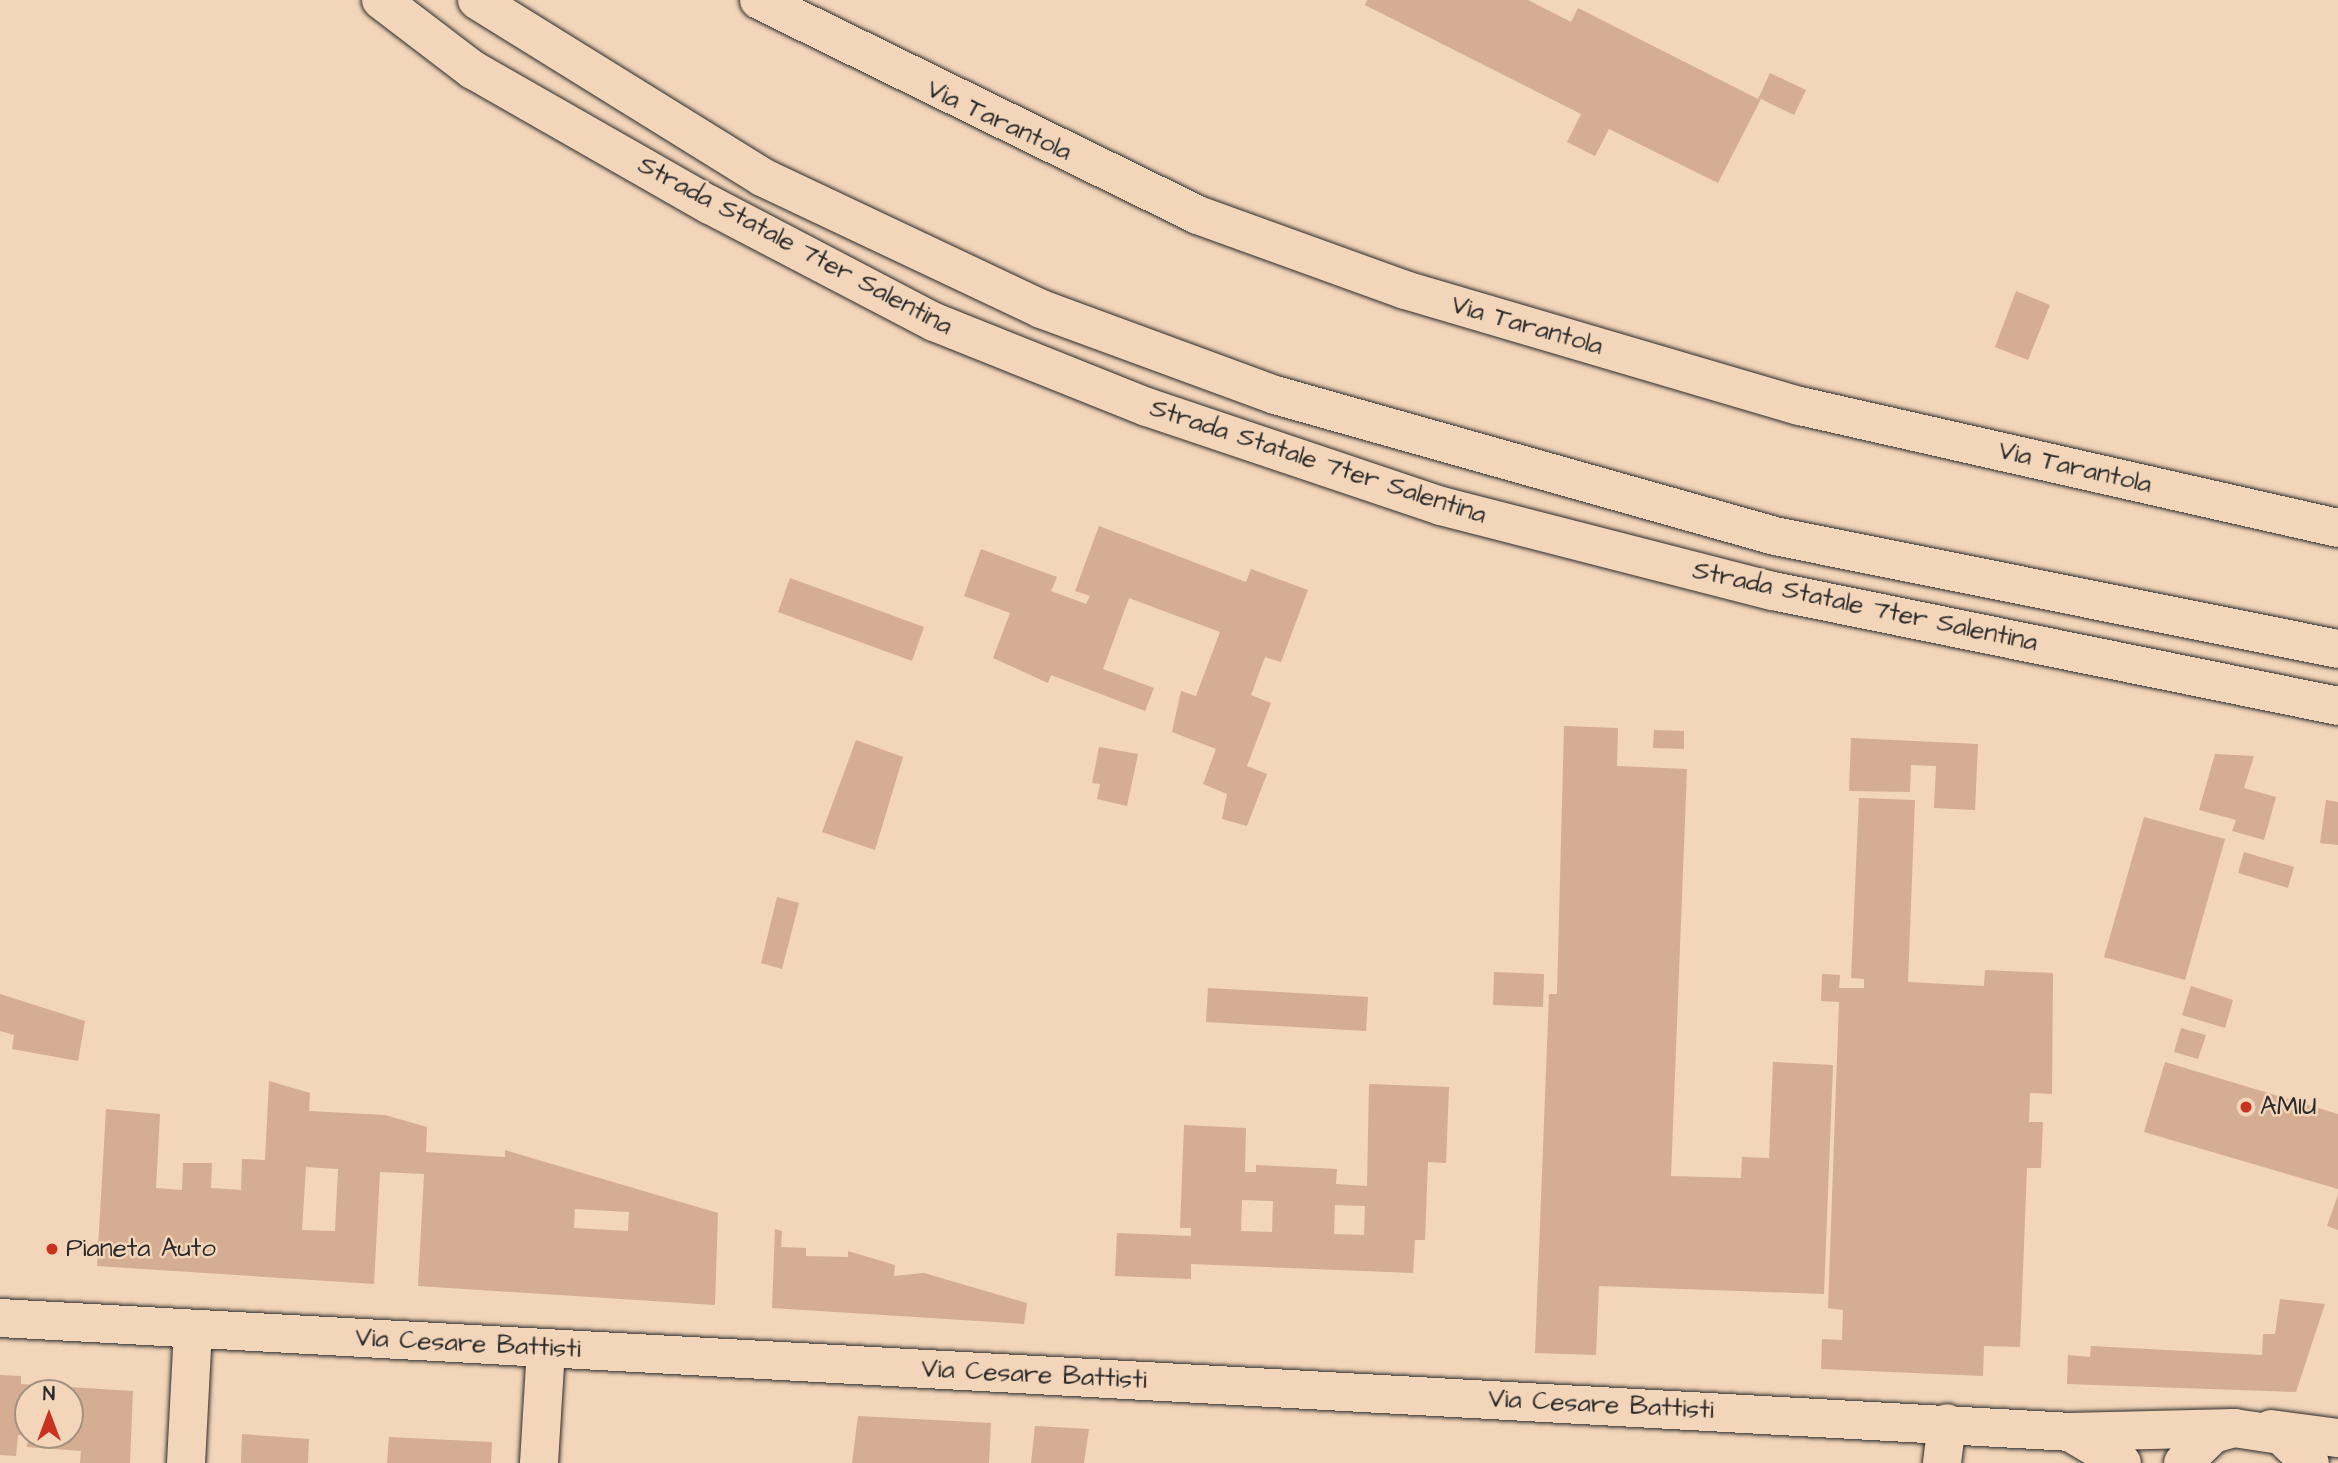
<!DOCTYPE html>
<html>
<head>
<meta charset="utf-8">
<style>
	body { margin:0 }
	#map { position:relative; width:2338px; height:1463px; overflow:hidden; background:#f3d5b9; font-family:"Architects Daughter",sans-serif }
	div>[style] { position:absolute }
	.building>* { inset:0; background:#d4ad92 }
	.roads { filter:drop-shadow(0 0 2px #2b2b2b) drop-shadow(0 0 2px #2b2b2b) }
	.minor>* { height:38px; margin:-19px; padding:0 19px; transform-origin:19px; border-radius:19px; background:#f3d5b9 }
	.major>* { height:38px; margin:-19px; padding:0 19px; transform-origin:19px; border-radius:19px; background:#f3d5b9 }
	.highway>* { height:38px; margin:-19px; padding:0 19px; transform-origin:19px; border-radius:19px; background:#f3d5b9 }
	.dots>* { width:19px; height:19px; translate:-50% -50%; box-sizing:border-box; border:4px solid #f3d5b9; border-radius:50% }
	span { translate:-50% -50%; white-space:nowrap; text-align:center; line-height:1.15; -webkit-text-stroke:5px #f3d5b9; paint-order:stroke }
	.street-label { font-size:26px; color:#2b2b2b }
	.poi-label { font-size:26px; color:#2b2b2b }
	.left { translate:0 -50%; text-align:left }
	.north { position:absolute; left:14px; top:1379px; width:70px; height:70px; box-sizing:border-box; background:#f3d5b9; border:2px solid #a39180; border-radius:50%; rotate:0deg; font-size:19px; font-weight:700; line-height:28px; text-align:center; color:#2b2b2b }
	.north::after { content:''; display:block; margin:auto; width:24px; height:32px; background:#c8321e; clip-path:polygon(50% 0,100% 100%,50% 72%,0 100%) }
</style>
</head>
<body>
<div id="map">
	<div class="building">
		<div style="clip-path:polygon(1367px 0,1528px 0,1571px 22px,1578px 8px,1758px 99px,1770px 73px,1806px 90px,1794px 115px,1761px 99px,1718px 183px,1609px 129px,1595px 156px,1567px 142px,1581px 114px,1365px 5px)"></div>
		<div style="clip-path:polygon(2016px 291px,2050px 305px,2028px 360px,1995px 347px)"></div>
		<div style="clip-path:polygon(1099px 526px,1246px 582px,1251px 569px,1308px 590px,1281px 662px,1265px 657px,1251px 695px,1271px 703px,1247px 766px,1267px 774px,1247px 826px,1222px 819px,1227px 794px,1203px 784px,1216px 749px,1172px 732px,1181px 691px,1196px 696px,1220px 632px,1129px 598px,1103px 669px,1154px 688px,1145px 711px,1051px 675px,1048px 683px,993px 658px,1010px 613px,964px 596px,981px 549px,1057px 577px,1051px 591px,1086px 604px,1090px 596px,1075px 591px)"></div>
		<div style="clip-path:polygon(790px 578px,924px 627px,912px 661px,778px 612px)"></div>
		<div style="clip-path:polygon(1564px 726px,1618px 728px,1617px 766px,1687px 769px,1671px 1176px,1741px 1178px,1742px 1157px,1769px 1158px,1773px 1062px,1833px 1065px,1824px 1294px,1599px 1286px,1596px 1355px,1535px 1353px,1549px 994px,1557px 994px)"></div>
		<div style="clip-path:polygon(1654px 730px,1684px 731px,1684px 749px,1653px 748px)"></div>
		<div style="clip-path:polygon(1851px 738px,1978px 744px,1975px 810px,1934px 808px,1936px 766px,1911px 765px,1910px 792px,1849px 791px)"></div>
		<div style="clip-path:polygon(856px 740px,903px 757px,875px 850px,822px 832px)"></div>
		<div style="clip-path:polygon(1099px 747px,1138px 754px,1127px 806px,1097px 799px,1100px 784px,1092px 783px)"></div>
		<div style="clip-path:polygon(2215px 754px,2254px 756px,2244px 788px,2276px 797px,2264px 840px,2232px 831px,2236px 820px,2199px 810px)"></div>
		<div style="clip-path:polygon(1859px 798px,1915px 800px,1908px 982px,1984px 986px,1985px 970px,2053px 973px,2052px 1094px,2030px 1093px,2029px 1122px,2043px 1122px,2041px 1168px,2027px 1168px,2020px 1347px,1984px 1346px,1983px 1376px,1821px 1369px,1822px 1339px,1842px 1340px,1843px 1310px,1828px 1308px,1839px 1002px,1821px 1001px,1822px 974px,1840px 975px,1839px 988px,1864px 988px,1864px 979px,1851px 978px)"></div>
		<div style="clip-path:polygon(2326px 800px,2338px 802px,2338px 845px,2320px 843px)"></div>
		<div style="clip-path:polygon(2144px 817px,2225px 839px,2185px 980px,2104px 957px)"></div>
		<div style="clip-path:polygon(2244px 852px,2294px 867px,2288px 888px,2238px 873px)"></div>
		<div style="clip-path:polygon(777px 897px,799px 903px,782px 969px,761px 963px)"></div>
		<div style="clip-path:polygon(1494px 972px,1544px 974px,1543px 1007px,1493px 1005px)"></div>
		<div style="clip-path:polygon(2191px 986px,2233px 1000px,2225px 1028px,2182px 1015px)"></div>
		<div style="clip-path:polygon(1208px 988px,1368px 997px,1366px 1031px,1206px 1022px)"></div>
		<div style="clip-path:polygon(0 994px,85px 1021px,78px 1061px,12px 1049px,14px 1035px,0 1031px)"></div>
		<div style="clip-path:polygon(2181px 1028px,2206px 1035px,2198px 1059px,2174px 1052px)"></div>
		<div style="clip-path:polygon(2165px 1062px,2338px 1114px,2338px 1189px,2144px 1132px)"></div>
		<div style="clip-path:polygon(evenodd,269px 1081px,310px 1093px,309px 1111px,385px 1115px,427px 1127px,426px 1152px,505px 1157px,505px 1150px,718px 1213px,715px 1305px,418px 1286px,424px 1174px,380px 1172px,374px 1284px,97px 1266px,106px 1109px,160px 1114px,156px 1188px,182px 1190px,183px 1163px,212px 1163px,211px 1188px,241px 1190px,242px 1159px,265px 1160px,269px 1081px,306px 1167px,338px 1169px,335px 1231px,302px 1230px,306px 1167px,269px 1081px,575px 1209px,629px 1212px,628px 1231px,574px 1228px,575px 1209px)"></div>
		<div style="clip-path:polygon(evenodd,1369px 1084px,1449px 1087px,1446px 1163px,1428px 1162px,1425px 1240px,1415px 1240px,1413px 1273px,1191px 1264px,1191px 1279px,1115px 1276px,1117px 1233px,1191px 1236px,1191px 1228px,1180px 1228px,1184px 1125px,1246px 1128px,1245px 1172px,1256px 1172px,1256px 1165px,1337px 1169px,1336px 1184px,1367px 1186px,1369px 1084px,1242px 1200px,1273px 1201px,1272px 1232px,1241px 1231px,1242px 1200px,1369px 1084px,1335px 1205px,1365px 1206px,1364px 1235px,1334px 1234px,1335px 1205px)"></div>
		<div style="clip-path:polygon(2338px 1195px,2338px 1230px,2327px 1226px)"></div>
		<div style="clip-path:polygon(775px 1229px,782px 1231px,781px 1247px,806px 1248px,806px 1256px,848px 1257px,848px 1251px,895px 1265px,894px 1276px,924px 1273px,1027px 1303px,1024px 1324px,772px 1308px)"></div>
		<div style="clip-path:polygon(2280px 1299px,2325px 1304px,2296px 1392px,2067px 1384px,2068px 1355px,2090px 1357px,2091px 1346px,2262px 1355px,2263px 1334px,2275px 1334px)"></div>
		<div style="clip-path:polygon(evenodd,0 1375px,21px 1376px,21px 1384px,133px 1391px,130px 1463px,80px 1463px,81px 1451px,27px 1447px,28px 1436px,18px 1435px,16px 1456px,0 1455px,0 1375px,28px 1393px,70px 1393px,70px 1435px,28px 1436px,28px 1393px)"></div>
		<div style="clip-path:polygon(858px 1416px,991px 1423px,989px 1463px,852px 1463px)"></div>
		<div style="clip-path:polygon(1035px 1426px,1089px 1429px,1084px 1463px,1031px 1463px)"></div>
		<div style="clip-path:polygon(242px 1434px,309px 1439px,308px 1463px,241px 1463px)"></div>
		<div style="clip-path:polygon(389px 1437px,492px 1442px,491px 1463px,387px 1463px)"></div>
	</div>
	<div class="roads">
		<div class="minor">
			<div style="left:759px;top:0;width:489px;rotate:26.1deg"></div>
			<div style="left:1198px;top:215px;width:220px;rotate:19.9deg"></div>
			<div style="left:1405px;top:290px;width:412px;rotate:16.4deg"></div>
			<div style="left:1800px;top:406px;width:552px;rotate:12.78deg"></div>
			<div style="left:186px;top:1463px;width:134px;rotate:-87deg"></div>
			<div style="left:539px;top:1463px;width:115px;rotate:-86.5deg"></div>
			<div style="left:1942px;top:1463px;width:40px;rotate:-82.9deg"></div>
		</div>
		<div class="major">
			<div style="left:0;top:1318px;width:2072px;rotate:3.15deg"></div>
			<div style="left:2069px;top:1432px;width:165px;rotate:-1.4deg"></div>
			<div style="left:2271px;top:1429px;width:68px;rotate:7.7deg"></div>
			<div style="left:2071px;top:1433px;width:59px;rotate:30.5deg"></div>
			<div style="left:2183px;top:1463px;width:42px;rotate:-44deg"></div>
			<div style="left:2213px;top:1434px;width:22px;rotate:-16deg"></div>
			<div style="left:2234px;top:1428px;width:48px;rotate:8.5deg"></div>
			<div style="left:2281px;top:1435px;width:40px;rotate:44deg"></div>
		</div>
		<div class="highway">
			<div style="left:381px;top:0;width:116px;rotate:37.3deg"></div>
			<div style="left:473px;top:70px;width:273px;rotate:29.7deg"></div>
			<div style="left:710px;top:205px;width:253px;rotate:27.6deg"></div>
			<div style="left:934px;top:322px;width:229px;rotate:21.8deg"></div>
			<div style="left:1147px;top:407px;width:310px;rotate:18.6deg"></div>
			<div style="left:1441px;top:506px;width:343px;rotate:14.4deg"></div>
			<div style="left:1773px;top:591px;width:577px;rotate:11.5deg"></div>
			<div style="left:477px;top:0;width:335px;rotate:31.8deg"></div>
			<div style="left:762px;top:177px;width:309px;rotate:25.3deg"></div>
			<div style="left:1041px;top:309px;width:249px;rotate:20.2deg"></div>
			<div style="left:1275px;top:395px;width:520px;rotate:15.75deg"></div>
			<div style="left:1775px;top:536px;width:574px;rotate:11.35deg"></div>
		</div>
	</div>
	<div class="dots">
		<div style="left:2246px;top:1107px;background:#c8321e"></div>
		<div style="left:52px;top:1249px;background:#c8321e"></div>
	</div>
	<div class="street-label">
		<span style="left:999px;top:121px;rotate:25deg">Via Tarantola</span>
		<span style="left:795px;top:246px;rotate:28deg">Strada Statale 7ter Salentina</span>
		<span style="left:1527px;top:326px;rotate:16deg">Via Tarantola</span>
		<span style="left:1318px;top:462px;rotate:18deg">Strada Statale 7ter Salentina</span>
		<span style="left:2075px;top:468px;rotate:13deg">Via Tarantola</span>
		<span style="left:1865px;top:607px;rotate:12deg">Strada Statale 7ter Salentina</span>
		<span style="left:468px;top:1344px;rotate:3deg">Via Cesare Battisti</span>
		<span style="left:1034px;top:1375px;rotate:3deg">Via Cesare Battisti</span>
		<span style="left:1601px;top:1405px;rotate:3deg">Via Cesare Battisti</span>
	</div>
	<div class="poi-label">
		<span class="left" style="left:2260px;top:1107px">AMIU</span>
		<span class="left" style="left:66px;top:1249px">Pianeta Auto</span>
	</div>
	<div class="north">N</div>
</div>
</body>
</html>
